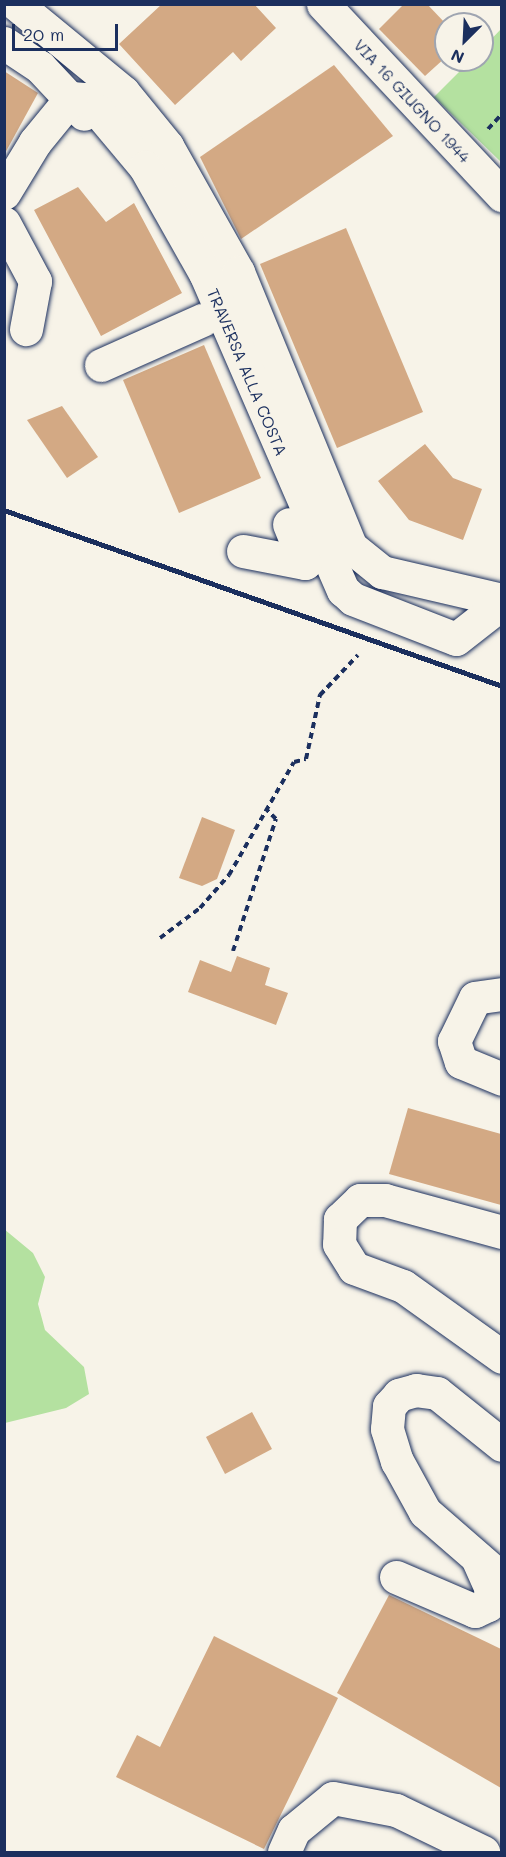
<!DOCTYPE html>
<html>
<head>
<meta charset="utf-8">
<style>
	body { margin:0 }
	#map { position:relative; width:506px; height:1857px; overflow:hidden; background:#f7f3e8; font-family:Mali,sans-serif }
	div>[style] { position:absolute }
	.green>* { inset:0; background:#b4e1a0 }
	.building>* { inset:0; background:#d3a984 }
	.path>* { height:4px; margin-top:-2px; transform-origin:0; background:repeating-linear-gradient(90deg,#1b2f5e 0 6px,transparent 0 10.5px) }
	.roads { filter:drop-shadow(0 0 2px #1b2f5e) drop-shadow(0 0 2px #1b2f5e) }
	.minor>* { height:33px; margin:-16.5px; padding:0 16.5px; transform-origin:16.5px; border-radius:16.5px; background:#f7f3e8 }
	.rail>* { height:4.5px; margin:-2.25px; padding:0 2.25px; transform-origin:2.25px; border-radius:2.25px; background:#1b2f5e }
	span { translate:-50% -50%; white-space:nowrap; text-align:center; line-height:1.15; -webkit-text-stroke:4.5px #f7f3e8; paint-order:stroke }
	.street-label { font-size:16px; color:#1b2f5e }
	.frame { position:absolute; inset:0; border:6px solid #1b2f5e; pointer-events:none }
	.north { position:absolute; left:434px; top:12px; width:60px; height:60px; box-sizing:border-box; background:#f7f3e8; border:2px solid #9fa5b1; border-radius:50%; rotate:204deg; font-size:16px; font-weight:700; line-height:24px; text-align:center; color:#1b2f5e }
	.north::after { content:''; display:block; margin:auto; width:21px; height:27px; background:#1b2f5e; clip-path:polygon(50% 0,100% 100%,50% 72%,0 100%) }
	.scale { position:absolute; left:12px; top:24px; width:106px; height:27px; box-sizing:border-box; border:3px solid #1b2f5e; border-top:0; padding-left:8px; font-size:18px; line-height:21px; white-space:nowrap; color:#1b2f5e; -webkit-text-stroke:4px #f7f3e8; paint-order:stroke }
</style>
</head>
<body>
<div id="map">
	<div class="green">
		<div style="clip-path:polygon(501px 29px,501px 162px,434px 97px,471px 60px,482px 60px,482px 49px)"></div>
		<div style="clip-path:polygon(4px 1229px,33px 1253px,45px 1277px,38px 1304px,45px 1330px,84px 1367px,89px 1394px,66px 1408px,5px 1423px)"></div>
	</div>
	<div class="building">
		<div style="clip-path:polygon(162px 4px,254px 4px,276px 28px,241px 61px,233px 52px,175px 105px,119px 44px)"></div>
		<div style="clip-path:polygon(404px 4px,427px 4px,446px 24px,446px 57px,425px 76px,379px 29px)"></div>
		<div style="clip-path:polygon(334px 65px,393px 136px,241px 239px,200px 157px)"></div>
		<div style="clip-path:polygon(4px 71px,38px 93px,4px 155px)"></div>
		<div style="clip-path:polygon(78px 187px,106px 222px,134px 203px,182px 293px,101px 336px,34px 210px)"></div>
		<div style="clip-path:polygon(346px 228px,423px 412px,337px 448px,260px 264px)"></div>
		<div style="clip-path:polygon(204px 345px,261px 478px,179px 513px,123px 380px)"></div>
		<div style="clip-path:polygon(62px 406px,98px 457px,67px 478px,27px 420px)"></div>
		<div style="clip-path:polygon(425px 444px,453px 478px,482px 489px,463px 540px,409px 520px,378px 481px)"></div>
		<div style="clip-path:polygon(202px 817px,235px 830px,217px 879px,202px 886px,179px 878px)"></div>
		<div style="clip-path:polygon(237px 956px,270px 968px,265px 985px,288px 993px,276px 1025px,188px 992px,200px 960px,231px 972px)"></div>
		<div style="clip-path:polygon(408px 1108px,501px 1134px,501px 1205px,389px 1174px)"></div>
		<div style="clip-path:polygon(252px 1412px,272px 1449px,225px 1474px,206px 1437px)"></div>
		<div style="clip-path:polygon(389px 1595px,501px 1649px,501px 1788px,337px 1693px)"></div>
		<div style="clip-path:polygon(214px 1636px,338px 1698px,264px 1849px,116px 1777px,137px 1735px,160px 1747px)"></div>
	</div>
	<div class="path">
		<div style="left:488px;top:129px;width:21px;rotate:-47deg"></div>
		<div style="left:160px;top:938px;width:50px;rotate:-36.9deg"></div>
		<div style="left:200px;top:908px;width:44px;rotate:-48.7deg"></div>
		<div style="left:229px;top:875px;width:130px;rotate:-60.1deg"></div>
		<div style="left:294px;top:762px;width:12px;rotate:-14deg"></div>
		<div style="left:306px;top:759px;width:66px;rotate:-77.7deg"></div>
		<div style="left:320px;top:695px;width:55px;rotate:-46.5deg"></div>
		<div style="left:233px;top:951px;width:139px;rotate:-72deg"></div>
		<div style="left:276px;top:819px;width:13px;rotate:-135deg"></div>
	</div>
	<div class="roads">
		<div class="minor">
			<div style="left:16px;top:4px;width:139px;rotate:39.4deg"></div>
			<div style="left:123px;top:92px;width:70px;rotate:50.8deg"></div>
			<div style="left:167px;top:146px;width:145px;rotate:60.6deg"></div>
			<div style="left:238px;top:272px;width:297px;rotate:67.7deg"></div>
			<div style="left:351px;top:547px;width:40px;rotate:39deg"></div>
			<div style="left:382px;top:572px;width:119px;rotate:13.1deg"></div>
			<div style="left:323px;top:4px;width:262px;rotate:46.9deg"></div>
			<div style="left:4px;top:43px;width:43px;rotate:33.7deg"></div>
			<div style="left:40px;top:67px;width:64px;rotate:46.9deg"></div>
			<div style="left:71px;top:98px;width:13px;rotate:4deg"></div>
			<div style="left:84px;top:99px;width:18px;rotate:41deg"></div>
			<div style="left:98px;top:111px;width:73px;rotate:50deg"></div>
			<div style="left:145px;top:167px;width:122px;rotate:60.5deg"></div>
			<div style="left:205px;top:273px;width:346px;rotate:66.5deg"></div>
			<div style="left:343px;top:590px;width:13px;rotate:42deg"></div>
			<div style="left:353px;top:599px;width:110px;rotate:21.2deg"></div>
			<div style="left:456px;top:639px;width:58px;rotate:-38deg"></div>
			<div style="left:4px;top:193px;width:60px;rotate:-58.7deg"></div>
			<div style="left:35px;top:142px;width:57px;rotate:-50.7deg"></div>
			<div style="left:4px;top:223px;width:66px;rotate:61.9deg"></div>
			<div style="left:35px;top:281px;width:49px;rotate:100.6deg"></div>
			<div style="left:101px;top:365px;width:111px;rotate:-24deg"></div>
			<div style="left:243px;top:551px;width:63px;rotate:11deg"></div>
			<div style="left:305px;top:563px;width:42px;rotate:-112.3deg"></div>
			<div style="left:502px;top:994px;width:27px;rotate:172deg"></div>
			<div style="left:475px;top:998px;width:48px;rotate:116deg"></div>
			<div style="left:454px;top:1041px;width:22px;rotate:72deg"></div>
			<div style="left:461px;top:1062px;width:44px;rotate:22.5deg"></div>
			<div style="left:502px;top:1232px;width:121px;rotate:-164.7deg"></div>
			<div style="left:385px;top:1200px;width:25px;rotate:180deg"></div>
			<div style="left:360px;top:1200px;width:28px;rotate:136deg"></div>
			<div style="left:340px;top:1219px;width:25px;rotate:92deg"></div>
			<div style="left:339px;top:1244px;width:28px;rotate:58deg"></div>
			<div style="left:354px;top:1268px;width:52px;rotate:20.2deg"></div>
			<div style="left:403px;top:1286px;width:122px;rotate:35.6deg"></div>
			<div style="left:502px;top:1445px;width:83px;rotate:-141.3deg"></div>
			<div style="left:437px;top:1393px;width:21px;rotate:-172deg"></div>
			<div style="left:416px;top:1390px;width:18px;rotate:164deg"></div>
			<div style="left:399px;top:1395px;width:15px;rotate:132deg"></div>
			<div style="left:389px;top:1406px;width:23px;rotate:95deg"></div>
			<div style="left:387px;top:1429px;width:34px;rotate:73deg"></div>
			<div style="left:397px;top:1461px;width:58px;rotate:61.2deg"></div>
			<div style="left:425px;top:1512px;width:102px;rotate:41deg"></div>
			<div style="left:396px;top:1577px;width:86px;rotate:23.3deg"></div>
			<div style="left:475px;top:1611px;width:14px;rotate:-25deg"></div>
			<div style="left:488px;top:1605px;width:16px;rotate:-79deg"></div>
			<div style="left:491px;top:1589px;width:34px;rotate:-114deg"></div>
			<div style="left:284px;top:1852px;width:24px;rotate:-66deg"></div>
			<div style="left:294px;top:1830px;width:50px;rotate:-39.4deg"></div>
			<div style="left:333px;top:1798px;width:64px;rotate:10.8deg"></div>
			<div style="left:396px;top:1810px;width:97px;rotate:25.8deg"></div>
		</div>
	</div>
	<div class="rail">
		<div style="left:4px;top:510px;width:528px;rotate:19.46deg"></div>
	</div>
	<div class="street-label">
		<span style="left:412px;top:101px;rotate:47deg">VIA 16 GIUGNO 1944</span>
		<span style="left:247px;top:372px;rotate:67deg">TRAVERSA ALLA COSTA</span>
	</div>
	<div class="frame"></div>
	<div class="north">N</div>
	<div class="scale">20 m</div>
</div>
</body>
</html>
